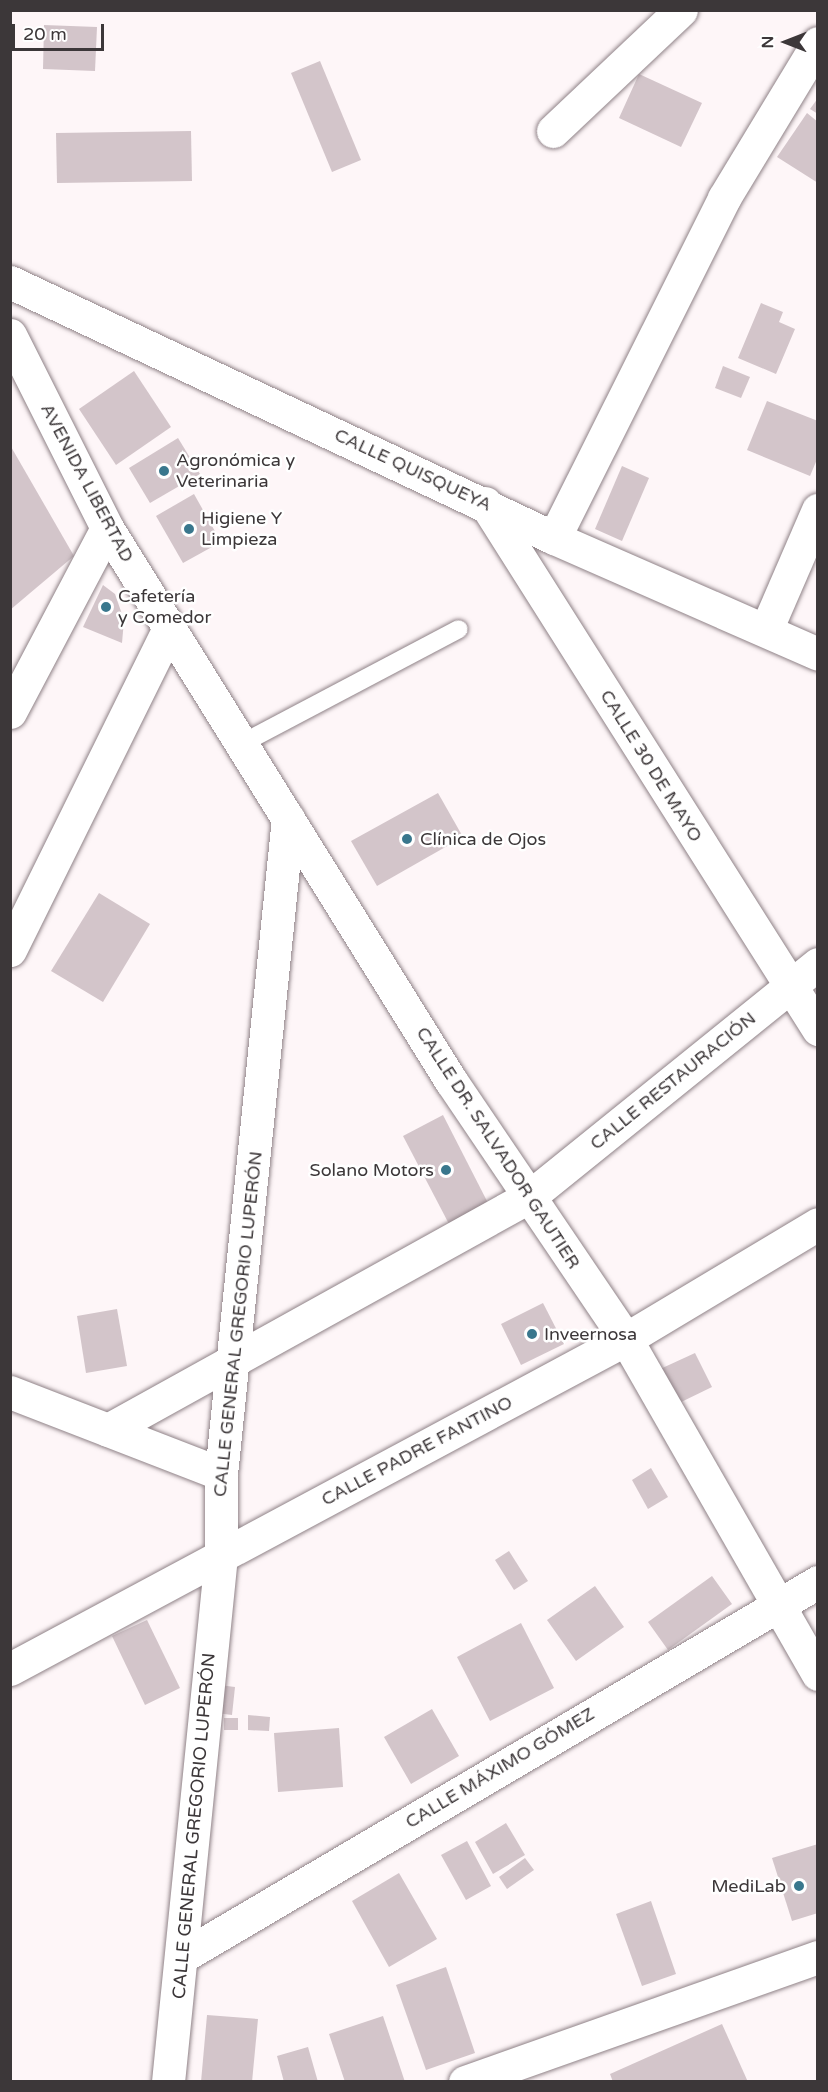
<!DOCTYPE html>
<html>
<head>
<meta charset="utf-8">
<style>
	body { margin:0 }
	#map { position:relative; width:828px; height:2092px; overflow:hidden; background:#fef6f8; font-family:"Varela Round",sans-serif }
	div>[style] { position:absolute }
	.building>* { inset:0; background:#d3c5ca }
	.roads { filter:drop-shadow(0 0 2px #8f8287) drop-shadow(0 0 2px #8f8287) }
	.service>* { height:18px; margin:-9px; padding:0 9px; transform-origin:9px; border-radius:9px; background:#fff }
	.minor>* { height:33px; margin:-16.5px; padding:0 16.5px; transform-origin:16.5px; border-radius:16.5px; background:#fff }
	.tertiary>* { height:33px; margin:-16.5px; padding:0 16.5px; transform-origin:16.5px; border-radius:16.5px; background:#fff }
	.secondary>* { height:33px; margin:-16.5px; padding:0 16.5px; transform-origin:16.5px; border-radius:16.5px; background:#fff }
	.dots>* { width:16px; height:16px; translate:-50% -50%; box-sizing:border-box; border:3px solid #fff; border-radius:50% }
	span { translate:-50% -50%; white-space:nowrap; text-align:center; line-height:1.15; -webkit-text-stroke:5px #fff; paint-order:stroke }
	.poi-label { font-size:18px; color:#3c3739 }
	.left { translate:0 -50%; text-align:left }
	.right { translate:-100% -50%; text-align:right }
	.street-label { font-size:18px; color:#3c3739 }
	.frame { position:absolute; inset:0; border:12px solid #3c3739; pointer-events:none }
	.north { position:absolute; left:756px; top:12px; width:60px; height:60px; -webkit-text-stroke:4px #fff; paint-order:stroke; rotate:270deg; font-size:16px; font-weight:700; line-height:24px; text-align:center; color:#3c3739 }
	.north::after { content:''; display:block; margin:auto; width:21px; height:27px; background:#3c3739; clip-path:polygon(50% 0,100% 100%,50% 72%,0 100%) }
	.scale { position:absolute; left:12px; top:24px; width:92px; height:27px; box-sizing:border-box; border:3px solid #3c3739; border-top:0; padding-left:8px; font-size:18px; line-height:21px; white-space:nowrap; color:#3c3739; -webkit-text-stroke:4px #fff; paint-order:stroke }
</style>
</head>
<body>
<div id="map">
	<div class="building">
		<div style="clip-path:polygon(44px 25px,97px 27px,95px 71px,43px 69px)"></div>
		<div style="clip-path:polygon(320px 61px,361px 160px,332px 172px,291px 73px)"></div>
		<div style="clip-path:polygon(639px 74px,702px 103px,681px 147px,619px 118px)"></div>
		<div style="clip-path:polygon(818px 98px,818px 114px,810px 109px)"></div>
		<div style="clip-path:polygon(807px 113px,818px 122px,818px 183px,777px 157px)"></div>
		<div style="clip-path:polygon(191px 131px,192px 181px,57px 183px,56px 133px)"></div>
		<div style="clip-path:polygon(761px 303px,783px 312px,779px 322px,795px 329px,776px 374px,738px 358px)"></div>
		<div style="clip-path:polygon(723px 366px,750px 377px,741px 398px,715px 388px)"></div>
		<div style="clip-path:polygon(134px 371px,171px 427px,116px 465px,79px 409px)"></div>
		<div style="clip-path:polygon(767px 401px,818px 421px,818px 457px,810px 476px,747px 450px)"></div>
		<div style="clip-path:polygon(178px 438px,200px 474px,150px 503px,129px 468px)"></div>
		<div style="clip-path:polygon(10px 445px,74px 556px,10px 610px)"></div>
		<div style="clip-path:polygon(622px 466px,649px 478px,622px 541px,595px 529px)"></div>
		<div style="clip-path:polygon(194px 494px,221px 542px,183px 563px,156px 516px)"></div>
		<div style="clip-path:polygon(103px 585px,115px 594px,124px 620px,122px 643px,83px 627px)"></div>
		<div style="clip-path:polygon(438px 793px,463px 837px,377px 886px,351px 841px)"></div>
		<div style="clip-path:polygon(99px 893px,150px 924px,103px 1002px,51px 971px)"></div>
		<div style="clip-path:polygon(443px 1115px,488px 1203px,449px 1224px,403px 1136px)"></div>
		<div style="clip-path:polygon(543px 1303px,564px 1344px,521px 1365px,501px 1324px)"></div>
		<div style="clip-path:polygon(117px 1309px,127px 1366px,86px 1373px,77px 1316px)"></div>
		<div style="clip-path:polygon(695px 1353px,712px 1387px,675px 1405px,658px 1370px)"></div>
		<div style="clip-path:polygon(651px 1468px,668px 1497px,648px 1509px,632px 1480px)"></div>
		<div style="clip-path:polygon(509px 1551px,528px 1581px,514px 1590px,495px 1560px)"></div>
		<div style="clip-path:polygon(712px 1576px,732px 1604px,668px 1650px,648px 1622px)"></div>
		<div style="clip-path:polygon(595px 1586px,624px 1627px,576px 1661px,547px 1620px)"></div>
		<div style="clip-path:polygon(147px 1620px,180px 1688px,145px 1705px,112px 1636px)"></div>
		<div style="clip-path:polygon(521px 1623px,554px 1688px,490px 1721px,457px 1657px)"></div>
		<div style="clip-path:polygon(219px 1685px,235px 1687px,232px 1715px,216px 1713px)"></div>
		<div style="clip-path:polygon(432px 1709px,459px 1756px,411px 1784px,384px 1737px)"></div>
		<div style="clip-path:polygon(248px 1715px,270px 1717px,269px 1731px,248px 1730px)"></div>
		<div style="clip-path:polygon(224px 1718px,238px 1718px,238px 1730px,224px 1730px)"></div>
		<div style="clip-path:polygon(339px 1728px,343px 1787px,278px 1792px,274px 1733px)"></div>
		<div style="clip-path:polygon(506px 1823px,525px 1855px,493px 1874px,475px 1842px)"></div>
		<div style="clip-path:polygon(467px 1841px,491px 1886px,466px 1900px,441px 1855px)"></div>
		<div style="clip-path:polygon(818px 1844px,818px 1913px,792px 1921px,772px 1858px)"></div>
		<div style="clip-path:polygon(525px 1858px,534px 1870px,507px 1889px,499px 1877px)"></div>
		<div style="clip-path:polygon(399px 1873px,437px 1939px,389px 1967px,352px 1901px)"></div>
		<div style="clip-path:polygon(651px 1901px,676px 1974px,642px 1986px,616px 1914px)"></div>
		<div style="clip-path:polygon(446px 1967px,475px 2053px,426px 2070px,396px 1985px)"></div>
		<div style="clip-path:polygon(207px 2015px,258px 2019px,252px 2082px,201px 2082px)"></div>
		<div style="clip-path:polygon(383px 2016px,405px 2082px,345px 2082px,329px 2034px)"></div>
		<div style="clip-path:polygon(722px 2024px,748px 2082px,613px 2082px,610px 2074px)"></div>
		<div style="clip-path:polygon(308px 2047px,318px 2082px,284px 2082px,277px 2056px)"></div>
	</div>
	<div class="roads">
		<div class="service">
			<div style="left:241px;top:744px;width:246px;rotate:-27.8deg"></div>
		</div>
		<div class="minor">
			<div style="left:553px;top:131px;width:176px;rotate:-43.4deg"></div>
			<div style="left:10px;top:282px;width:601px;rotate:25.2deg"></div>
			<div style="left:554px;top:538px;width:288px;rotate:23.7deg"></div>
			<div style="left:485px;top:503px;width:623px;rotate:57.66deg"></div>
			<div style="left:554px;top:538px;width:380px;rotate:-63.4deg"></div>
			<div style="left:724px;top:198px;width:181px;rotate:-58.8deg"></div>
			<div style="left:766px;top:630px;width:131px;rotate:-66.6deg"></div>
			<div style="left:10px;top:712px;width:208px;rotate:-62.2deg"></div>
			<div style="left:10px;top:1392px;width:226px;rotate:21.2deg"></div>
			<div style="left:108px;top:1430px;width:481px;rotate:-29deg"></div>
			<div style="left:529px;top:1197px;width:371px;rotate:-38.9deg"></div>
			<div style="left:10px;top:1669px;width:699px;rotate:-28.18deg"></div>
			<div style="left:626px;top:1339px;width:224px;rotate:-30.9deg"></div>
			<div style="left:183px;top:1956px;width:737px;rotate:-30.5deg"></div>
			<div style="left:168px;top:2082px;width:529px;rotate:-84.25deg"></div>
			<div style="left:221px;top:1556px;width:82px;rotate:-90deg"></div>
			<div style="left:221px;top:1474px;width:659px;rotate:-84.17deg"></div>
		</div>
		<div class="tertiary">
			<div style="left:10px;top:950px;width:359px;rotate:-63.7deg"></div>
		</div>
		<div class="secondary">
			<div style="left:10px;top:335px;width:216px;rotate:63.3deg"></div>
			<div style="left:107px;top:528px;width:651px;rotate:58.12deg"></div>
			<div style="left:451px;top:1081px;width:312px;rotate:55.9deg"></div>
			<div style="left:626px;top:1339px;width:386px;rotate:60.2deg"></div>
			<div style="left:465px;top:2082px;width:374px;rotate:-19.5deg"></div>
		</div>
	</div>
	<div class="dots">
		<div style="left:164px;top:471px;background:#39778d"></div>
		<div style="left:189px;top:529px;background:#39778d"></div>
		<div style="left:106px;top:607px;background:#39778d"></div>
		<div style="left:407px;top:839px;background:#39778d"></div>
		<div style="left:446px;top:1170px;background:#39778d"></div>
		<div style="left:532px;top:1334px;background:#39778d"></div>
		<div style="left:799px;top:1886px;background:#39778d"></div>
	</div>
	<div class="poi-label">
		<span class="left" style="left:176px;top:471px">Agronómica y<br>Veterinaria</span>
		<span class="left" style="left:201px;top:529px">Higiene Y<br>Limpieza</span>
		<span class="left" style="left:118px;top:607px">Cafetería<br>y Comedor</span>
		<span class="left" style="left:420px;top:839px">Clínica de Ojos</span>
		<span class="right" style="left:434px;top:1170px">Solano Motors</span>
		<span class="left" style="left:544px;top:1334px">Inveernosa</span>
		<span class="right" style="left:786px;top:1886px">MediLab</span>
	</div>
	<div class="street-label">
		<span style="left:413px;top:470px;rotate:25deg">CALLE QUISQUEYA</span>
		<span style="left:87px;top:483px;rotate:62deg">AVENIDA LIBERTAD</span>
		<span style="left:651px;top:766px;rotate:58deg">CALLE 30 DE MAYO</span>
		<span style="left:673px;top:1081px;rotate:-39deg">CALLE RESTAURACIÓN</span>
		<span style="left:498px;top:1148px;rotate:57deg">CALLE DR. SALVADOR GAUTIER</span>
		<span style="left:238px;top:1324px;rotate:-84deg">CALLE GENERAL GREGORIO LUPERÓN</span>
		<span style="left:417px;top:1451px;rotate:-28deg">CALLE PADRE FANTINO</span>
		<span style="left:500px;top:1768px;rotate:-31deg">CALLE MÁXIMO GÓMEZ</span>
		<span style="left:194px;top:1826px;rotate:-85deg">CALLE GENERAL GREGORIO LUPERÓN</span>
	</div>
	<div class="frame"></div>
	<div class="north">N</div>
	<div class="scale">20 m</div>
</div>
</body>
</html>
